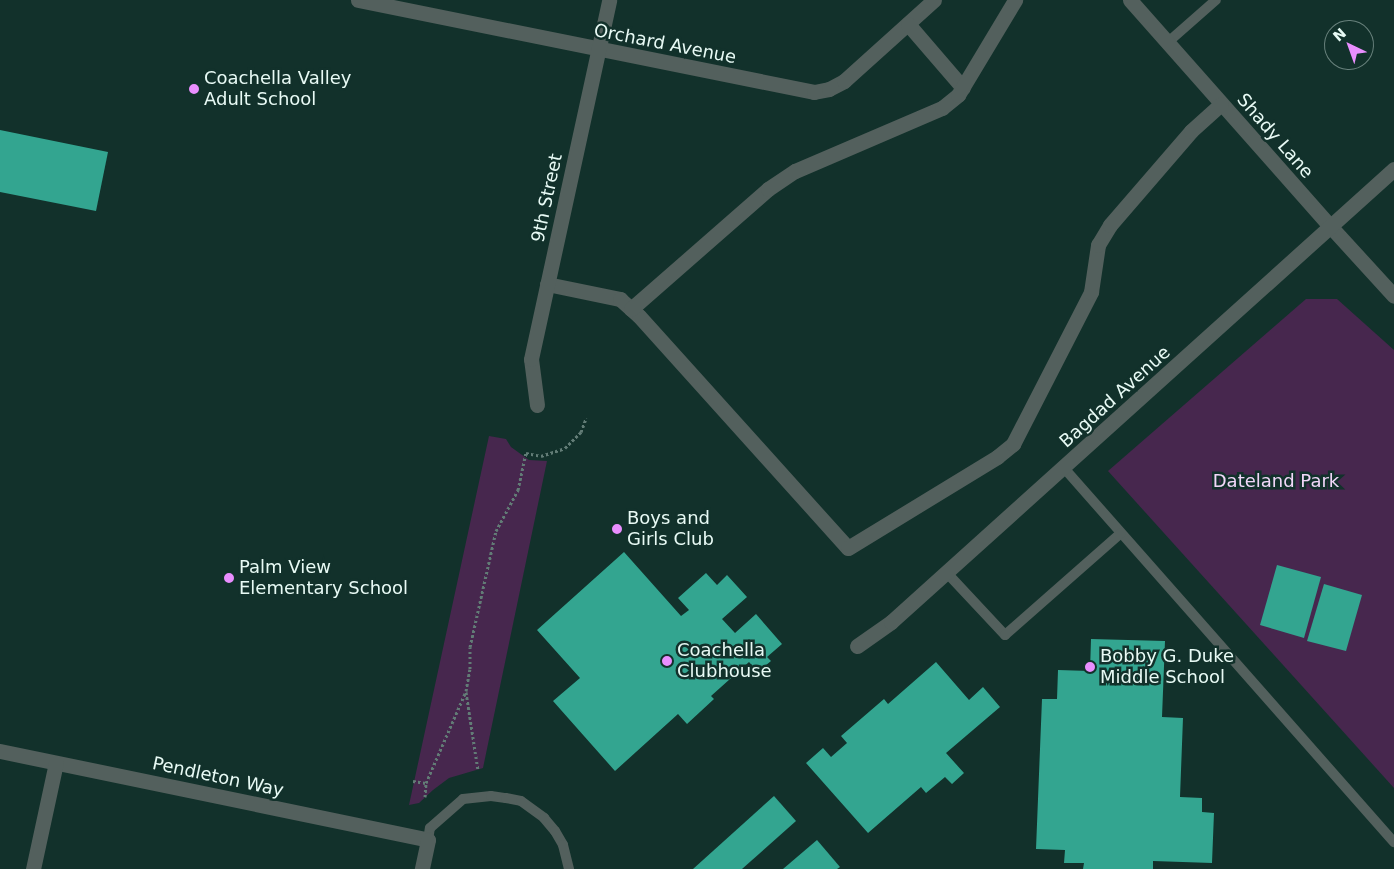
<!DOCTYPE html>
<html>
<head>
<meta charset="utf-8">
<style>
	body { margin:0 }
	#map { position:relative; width:1394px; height:869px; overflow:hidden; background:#12312b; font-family:"DejaVu Sans",sans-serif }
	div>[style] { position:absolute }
	.green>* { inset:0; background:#47274e }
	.building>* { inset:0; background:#33a590 }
	.path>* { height:3px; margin-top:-1.5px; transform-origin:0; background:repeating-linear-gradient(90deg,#627c76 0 2.5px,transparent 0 5px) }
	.lane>* { height:10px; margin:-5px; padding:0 5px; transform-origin:5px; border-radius:5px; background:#53605d }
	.street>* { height:15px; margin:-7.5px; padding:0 7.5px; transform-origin:7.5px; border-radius:7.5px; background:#53605d }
	.dots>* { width:14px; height:14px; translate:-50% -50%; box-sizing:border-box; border:2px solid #12312b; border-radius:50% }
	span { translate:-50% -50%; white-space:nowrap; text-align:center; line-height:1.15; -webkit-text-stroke:5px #12312b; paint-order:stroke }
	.street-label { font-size:18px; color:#e8faf5 }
	.poi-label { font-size:18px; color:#e8faf5 }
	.left { translate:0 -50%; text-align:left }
	.park-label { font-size:18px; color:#f2d7f9 }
	.north { position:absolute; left:1324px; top:20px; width:50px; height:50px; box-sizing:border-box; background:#12312b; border:1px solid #68817c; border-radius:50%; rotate:318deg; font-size:14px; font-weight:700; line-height:20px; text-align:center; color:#e8faf5 }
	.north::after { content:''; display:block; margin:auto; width:18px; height:22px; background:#e98efe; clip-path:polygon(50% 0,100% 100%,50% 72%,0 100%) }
</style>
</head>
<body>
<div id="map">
	<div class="green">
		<div style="clip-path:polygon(1306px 299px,1337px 299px,1394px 350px,1394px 788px,1108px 471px)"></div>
		<div style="clip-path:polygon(489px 436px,506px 439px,511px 447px,529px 460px,547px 461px,483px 768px,449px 778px,433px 790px,419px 803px,409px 805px)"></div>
	</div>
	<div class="building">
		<div style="clip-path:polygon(0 130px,108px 152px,96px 211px,0 192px)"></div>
		<div style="clip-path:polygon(624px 552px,681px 616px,689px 610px,678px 598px,706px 573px,717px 585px,727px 575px,747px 597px,722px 619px,735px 633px,756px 614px,782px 644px,767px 657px,771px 661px,758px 672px,749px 662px,711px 696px,714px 699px,687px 724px,678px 714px,615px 771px,553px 701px,580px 678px,537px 630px)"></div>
		<div style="clip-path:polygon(1277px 565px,1321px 577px,1304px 638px,1260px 625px)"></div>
		<div style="clip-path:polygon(1324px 584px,1362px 595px,1346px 651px,1307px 641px)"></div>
		<div style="clip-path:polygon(1091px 639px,1165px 641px,1162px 717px,1183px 718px,1180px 797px,1202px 798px,1202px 812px,1214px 813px,1212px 863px,1153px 861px,1153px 869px,1083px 869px,1084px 863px,1064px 863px,1065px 850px,1036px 849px,1042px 699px,1057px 699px,1058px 670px,1090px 671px)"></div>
		<div style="clip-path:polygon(936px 662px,969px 700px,983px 687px,1000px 707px,946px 753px,964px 773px,952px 784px,945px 777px,926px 793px,921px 787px,868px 833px,806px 763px,823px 748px,831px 757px,847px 743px,841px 736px,884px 699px,888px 704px)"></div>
		<div style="clip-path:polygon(774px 796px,796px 821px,742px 869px,693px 869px)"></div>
		<div style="clip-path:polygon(817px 840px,840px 867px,837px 869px,783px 869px)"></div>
	</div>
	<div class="path">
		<div style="left:466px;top:692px;width:79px;rotate:81.3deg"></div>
		<div style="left:413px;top:781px;width:13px;rotate:9deg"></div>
		<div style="left:425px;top:797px;width:14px;rotate:-86deg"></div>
		<div style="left:426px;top:783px;width:100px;rotate:-66.5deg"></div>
		<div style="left:466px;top:691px;width:22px;rotate:-80deg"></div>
		<div style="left:470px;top:669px;width:22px;rotate:-90deg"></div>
		<div style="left:470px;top:647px;width:119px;rotate:-77.4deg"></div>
		<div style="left:496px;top:531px;width:47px;rotate:-61.8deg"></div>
		<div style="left:518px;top:490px;width:38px;rotate:-78deg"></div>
		<div style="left:526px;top:453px;width:15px;rotate:11deg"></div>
		<div style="left:541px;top:456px;width:25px;rotate:-18deg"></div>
		<div style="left:565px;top:448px;width:23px;rotate:-45deg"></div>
		<div style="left:581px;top:432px;width:15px;rotate:-70deg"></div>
	</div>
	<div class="lane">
		<div style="left:1167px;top:43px;width:65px;rotate:-41.3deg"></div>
		<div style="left:1064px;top:468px;width:499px;rotate:48.6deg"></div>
		<div style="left:947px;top:573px;width:85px;rotate:46.9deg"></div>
		<div style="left:1005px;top:635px;width:154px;rotate:-41.3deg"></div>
		<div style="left:428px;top:840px;width:12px;rotate:-81deg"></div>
		<div style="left:430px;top:828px;width:44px;rotate:-41.3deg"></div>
		<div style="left:463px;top:799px;width:28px;rotate:-6deg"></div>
		<div style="left:491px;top:796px;width:15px;rotate:8deg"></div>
		<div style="left:506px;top:798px;width:15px;rotate:11deg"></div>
		<div style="left:521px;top:801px;width:29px;rotate:36deg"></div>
		<div style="left:544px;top:818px;width:17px;rotate:50deg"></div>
		<div style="left:555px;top:831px;width:16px;rotate:60deg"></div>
		<div style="left:563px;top:845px;width:25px;rotate:76deg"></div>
	</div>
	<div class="street">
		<div style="left:358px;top:0;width:465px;rotate:11.4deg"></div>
		<div style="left:814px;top:92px;width:15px;rotate:-11deg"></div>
		<div style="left:829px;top:89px;width:17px;rotate:-28deg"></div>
		<div style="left:844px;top:81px;width:121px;rotate:-42deg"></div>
		<div style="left:1130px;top:0;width:303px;rotate:48.5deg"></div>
		<div style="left:1331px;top:227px;width:93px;rotate:47.6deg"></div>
		<div style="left:908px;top:24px;width:84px;rotate:49.3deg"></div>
		<div style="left:547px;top:284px;width:75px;rotate:11.6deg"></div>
		<div style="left:620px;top:299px;width:25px;rotate:42deg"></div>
		<div style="left:639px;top:316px;width:312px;rotate:48deg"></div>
		<div style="left:848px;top:548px;width:175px;rotate:-31.4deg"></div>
		<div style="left:997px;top:457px;width:21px;rotate:-39deg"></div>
		<div style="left:1013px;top:444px;width:171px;rotate:-62.8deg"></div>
		<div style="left:1091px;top:292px;width:48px;rotate:-81.5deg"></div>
		<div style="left:1098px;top:245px;width:23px;rotate:-59deg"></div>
		<div style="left:1110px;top:225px;width:124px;rotate:-49.2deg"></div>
		<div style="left:1191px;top:131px;width:40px;rotate:-42deg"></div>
		<div style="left:631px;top:309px;width:182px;rotate:-41.2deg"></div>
		<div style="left:768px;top:189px;width:32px;rotate:-34deg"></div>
		<div style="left:795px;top:171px;width:160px;rotate:-23.2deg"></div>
		<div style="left:942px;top:108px;width:21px;rotate:-39deg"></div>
		<div style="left:958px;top:95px;width:111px;rotate:-59deg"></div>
		<div style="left:537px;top:405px;width:46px;rotate:-97.4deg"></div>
		<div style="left:531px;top:359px;width:367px;rotate:-77.7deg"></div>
		<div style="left:857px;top:646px;width:42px;rotate:-35.2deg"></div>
		<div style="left:891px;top:622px;width:677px;rotate:-42.01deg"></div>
		<div style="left:0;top:751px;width:437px;rotate:11.7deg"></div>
		<div style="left:428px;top:840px;width:30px;rotate:102deg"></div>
		<div style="left:33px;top:869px;width:108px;rotate:-77.8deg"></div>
	</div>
	<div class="dots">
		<div style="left:194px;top:89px;background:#e98efe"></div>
		<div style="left:617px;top:529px;background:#e98efe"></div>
		<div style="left:229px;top:578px;background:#e98efe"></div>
		<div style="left:667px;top:661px;background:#e98efe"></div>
		<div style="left:1090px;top:667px;background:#e98efe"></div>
	</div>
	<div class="street-label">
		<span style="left:665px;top:44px;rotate:11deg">Orchard Avenue</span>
		<span style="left:1275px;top:136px;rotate:49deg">Shady Lane</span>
		<span style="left:547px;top:198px;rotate:-78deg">9th Street</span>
		<span style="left:1115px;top:397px;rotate:-42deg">Bagdad Avenue</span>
		<span style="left:218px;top:777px;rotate:12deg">Pendleton Way</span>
	</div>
	<div class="poi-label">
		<span class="left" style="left:204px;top:89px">Coachella Valley<br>Adult School</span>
		<span class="left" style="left:627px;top:529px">Boys and<br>Girls Club</span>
		<span class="left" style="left:239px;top:578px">Palm View<br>Elementary School</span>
		<span class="left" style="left:677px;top:661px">Coachella<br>Clubhouse</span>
		<span class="left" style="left:1100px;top:667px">Bobby G. Duke<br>Middle School</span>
	</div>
	<div class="park-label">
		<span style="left:1276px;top:481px">Dateland Park</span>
	</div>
	<div class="north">N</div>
</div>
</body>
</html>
